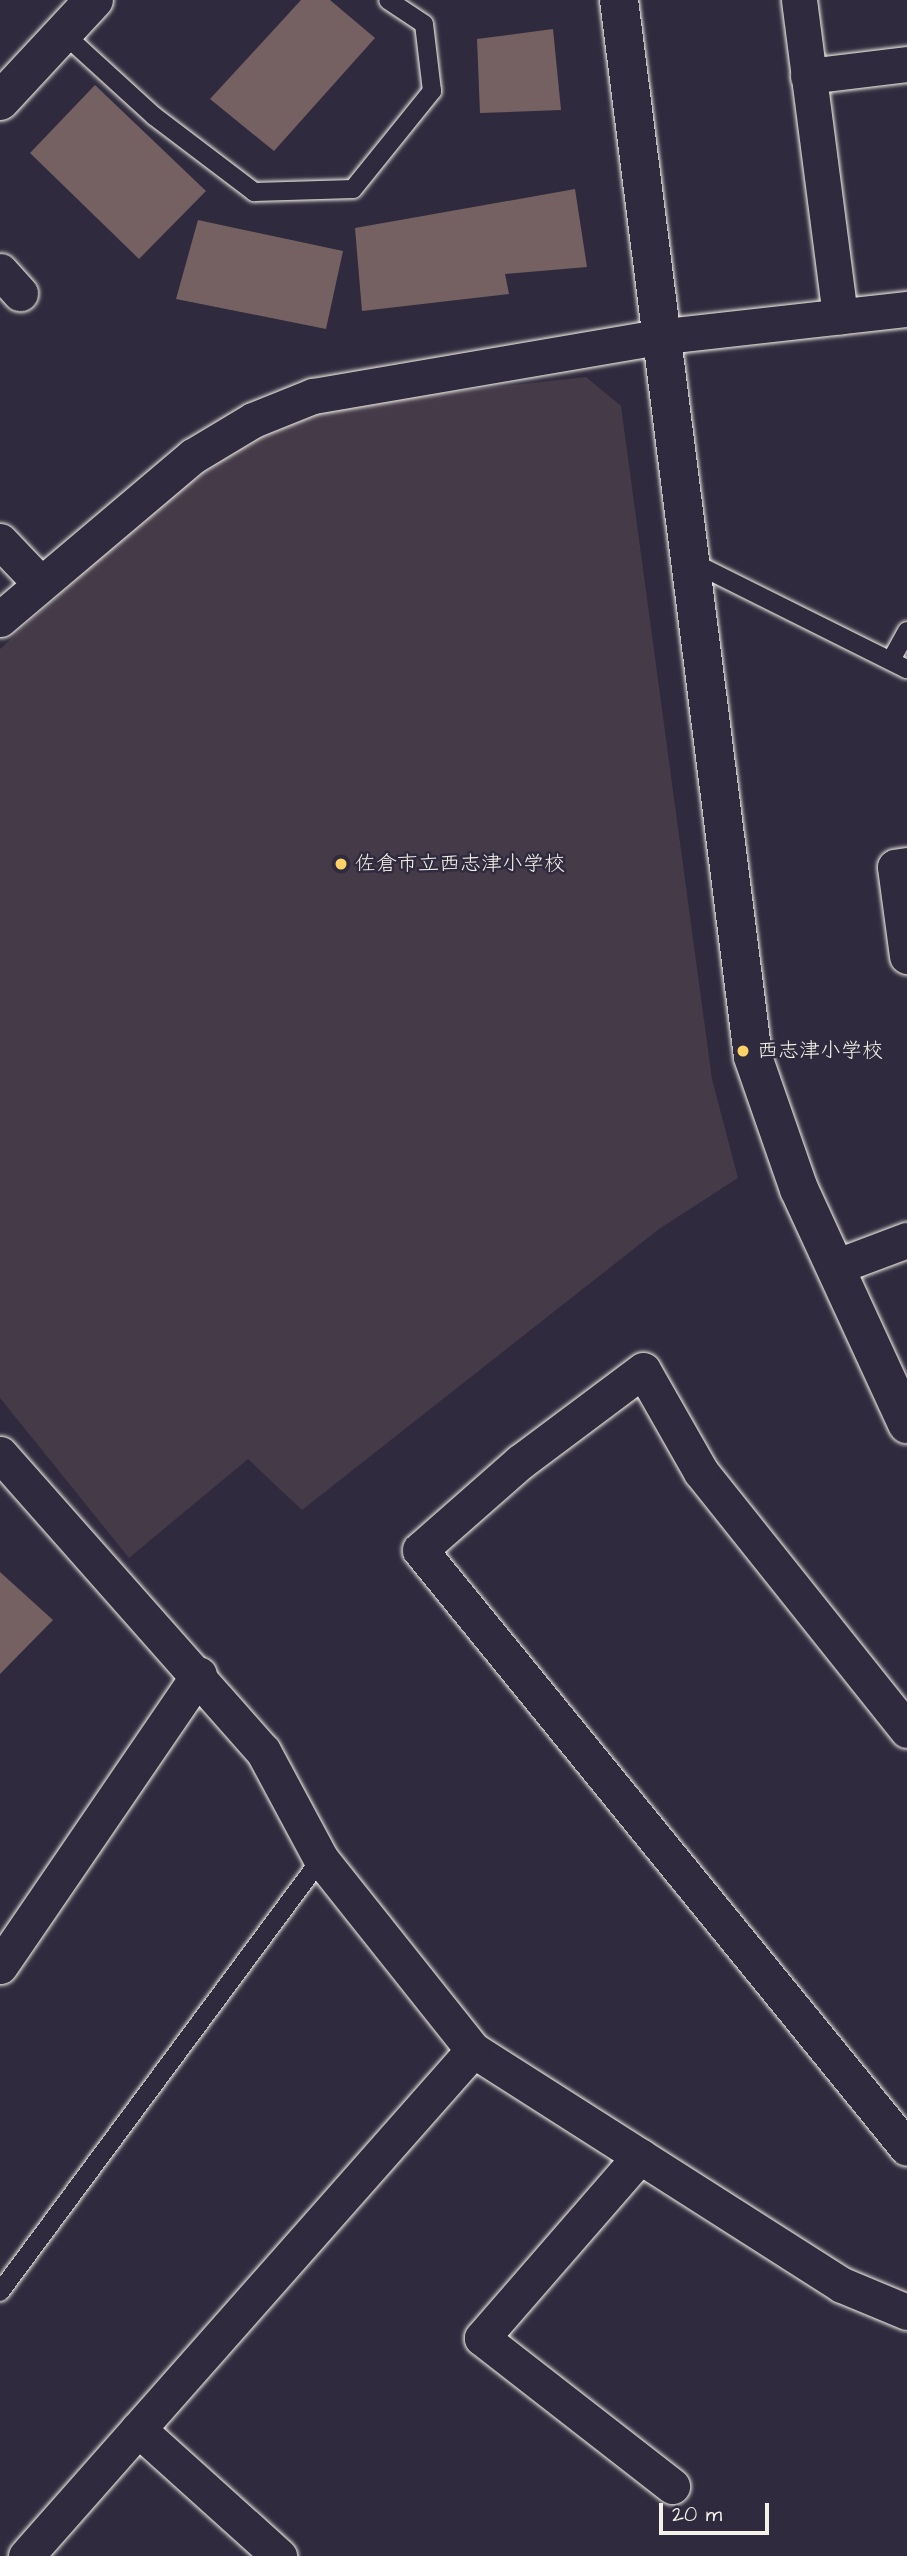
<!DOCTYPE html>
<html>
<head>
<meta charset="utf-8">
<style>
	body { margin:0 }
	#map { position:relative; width:907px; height:2556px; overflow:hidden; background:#2f2a3d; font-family:"Architects Daughter","Klee One",sans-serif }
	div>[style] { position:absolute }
	.built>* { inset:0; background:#443a48 }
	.building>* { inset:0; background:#756161 }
	.roads { filter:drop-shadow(0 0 2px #f4f1e8) drop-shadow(0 0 2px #f4f1e8) }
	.service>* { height:18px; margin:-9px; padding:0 9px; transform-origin:9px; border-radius:9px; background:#2f2a3d }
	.minor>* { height:35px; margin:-17.5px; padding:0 17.5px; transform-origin:17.5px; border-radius:17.5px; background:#2f2a3d }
	.tertiary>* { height:38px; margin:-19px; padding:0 19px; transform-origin:19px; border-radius:19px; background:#2f2a3d }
	.dots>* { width:19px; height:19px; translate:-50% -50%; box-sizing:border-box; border:4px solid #2f2a3d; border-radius:50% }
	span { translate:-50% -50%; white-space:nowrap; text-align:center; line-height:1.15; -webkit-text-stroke:5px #2f2a3d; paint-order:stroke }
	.poi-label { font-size:21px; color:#f4f1e8 }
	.left { translate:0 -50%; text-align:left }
	.scale { position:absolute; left:659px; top:2503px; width:110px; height:32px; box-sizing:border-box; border:4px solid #f4f1e8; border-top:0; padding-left:9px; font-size:21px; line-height:24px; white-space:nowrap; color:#f4f1e8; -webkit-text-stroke:5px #2f2a3d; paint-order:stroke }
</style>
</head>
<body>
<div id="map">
	<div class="built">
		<div style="clip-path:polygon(586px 377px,621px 406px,712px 1079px,738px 1178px,659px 1229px,302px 1510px,248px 1459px,129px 1558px,0 1398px,0 649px,168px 495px,262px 431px,334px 405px)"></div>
	</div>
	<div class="building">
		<div style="clip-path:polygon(301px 0,330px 0,375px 38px,274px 151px,210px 99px)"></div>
		<div style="clip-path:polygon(553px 29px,561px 110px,480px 113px,477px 39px)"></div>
		<div style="clip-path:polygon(95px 85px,206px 191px,139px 259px,30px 153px)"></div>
		<div style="clip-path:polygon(575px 189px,587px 267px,505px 274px,509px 294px,362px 311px,355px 228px)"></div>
		<div style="clip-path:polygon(198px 220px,343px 251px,326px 329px,176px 299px)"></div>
		<div style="clip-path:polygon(0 1572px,53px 1620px,0 1674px)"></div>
	</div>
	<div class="roads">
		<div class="service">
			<div style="left:63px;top:33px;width:123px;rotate:42.4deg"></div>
			<div style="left:154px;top:116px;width:126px;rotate:37.2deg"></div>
			<div style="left:254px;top:192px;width:99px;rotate:-1.7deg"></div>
			<div style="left:353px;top:189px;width:126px;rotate:-51.1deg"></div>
			<div style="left:432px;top:91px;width:67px;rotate:-96.8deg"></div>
			<div style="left:424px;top:24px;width:43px;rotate:-146.3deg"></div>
			<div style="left:692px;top:562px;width:240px;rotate:26.5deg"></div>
			<div style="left:891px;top:660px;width:33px;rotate:-61deg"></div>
			<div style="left:0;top:2292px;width:539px;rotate:-53.45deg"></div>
		</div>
		<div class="minor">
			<div style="left:799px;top:0;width:319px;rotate:82.6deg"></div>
			<div style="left:808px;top:76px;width:100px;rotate:-6.9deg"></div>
			<div style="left:0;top:271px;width:30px;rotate:48deg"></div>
			<div style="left:0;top:541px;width:57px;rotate:46.4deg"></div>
			<div style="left:0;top:619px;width:253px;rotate:-40.2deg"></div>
			<div style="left:193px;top:456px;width:70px;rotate:-31deg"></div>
			<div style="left:253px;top:420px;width:65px;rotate:-21.8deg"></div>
			<div style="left:313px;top:396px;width:349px;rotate:-9.7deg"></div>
			<div style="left:657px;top:337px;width:252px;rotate:-6.4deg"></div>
			<div style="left:907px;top:865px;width:12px;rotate:171deg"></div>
			<div style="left:895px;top:867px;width:90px;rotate:82.3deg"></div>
			<div style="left:835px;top:1267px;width:77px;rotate:-20.6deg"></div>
			<div style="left:0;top:1454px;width:397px;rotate:48.5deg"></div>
			<div style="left:263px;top:1751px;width:123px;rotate:61.8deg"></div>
			<div style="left:321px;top:1859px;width:244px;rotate:51.5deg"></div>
			<div style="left:473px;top:2050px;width:437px;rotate:32.5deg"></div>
			<div style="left:842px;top:2285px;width:70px;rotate:22.6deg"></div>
			<div style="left:907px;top:1730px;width:330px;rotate:-128.6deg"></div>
			<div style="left:701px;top:1472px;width:117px;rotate:-119.6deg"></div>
			<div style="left:643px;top:1370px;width:154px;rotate:143.2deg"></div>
			<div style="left:520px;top:1462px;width:133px;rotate:138.7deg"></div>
			<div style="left:420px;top:1550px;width:771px;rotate:50.84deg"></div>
			<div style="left:0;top:1966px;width:353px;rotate:-55.7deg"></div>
			<div style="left:640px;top:2156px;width:241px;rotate:131deg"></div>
			<div style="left:482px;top:2338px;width:241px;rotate:37.9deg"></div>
			<div style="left:138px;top:2429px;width:190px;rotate:42deg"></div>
			<div style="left:26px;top:2556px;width:675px;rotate:-48.54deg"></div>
		</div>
		<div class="tertiary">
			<div style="left:619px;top:0;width:1065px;rotate:82.77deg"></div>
			<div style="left:753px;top:1057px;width:140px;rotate:70.8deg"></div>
			<div style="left:799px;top:1189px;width:259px;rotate:65.3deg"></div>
			<div style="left:0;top:101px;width:138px;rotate:-47.1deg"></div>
		</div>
	</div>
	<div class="dots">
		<div style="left:341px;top:864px;background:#ffd166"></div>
		<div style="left:743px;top:1051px;background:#ffd166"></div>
	</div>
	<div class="poi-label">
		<span class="left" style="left:355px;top:864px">佐倉市立西志津小学校</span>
		<span class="left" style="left:757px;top:1051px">西志津小学校</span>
	</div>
	<div class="scale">20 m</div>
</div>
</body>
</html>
